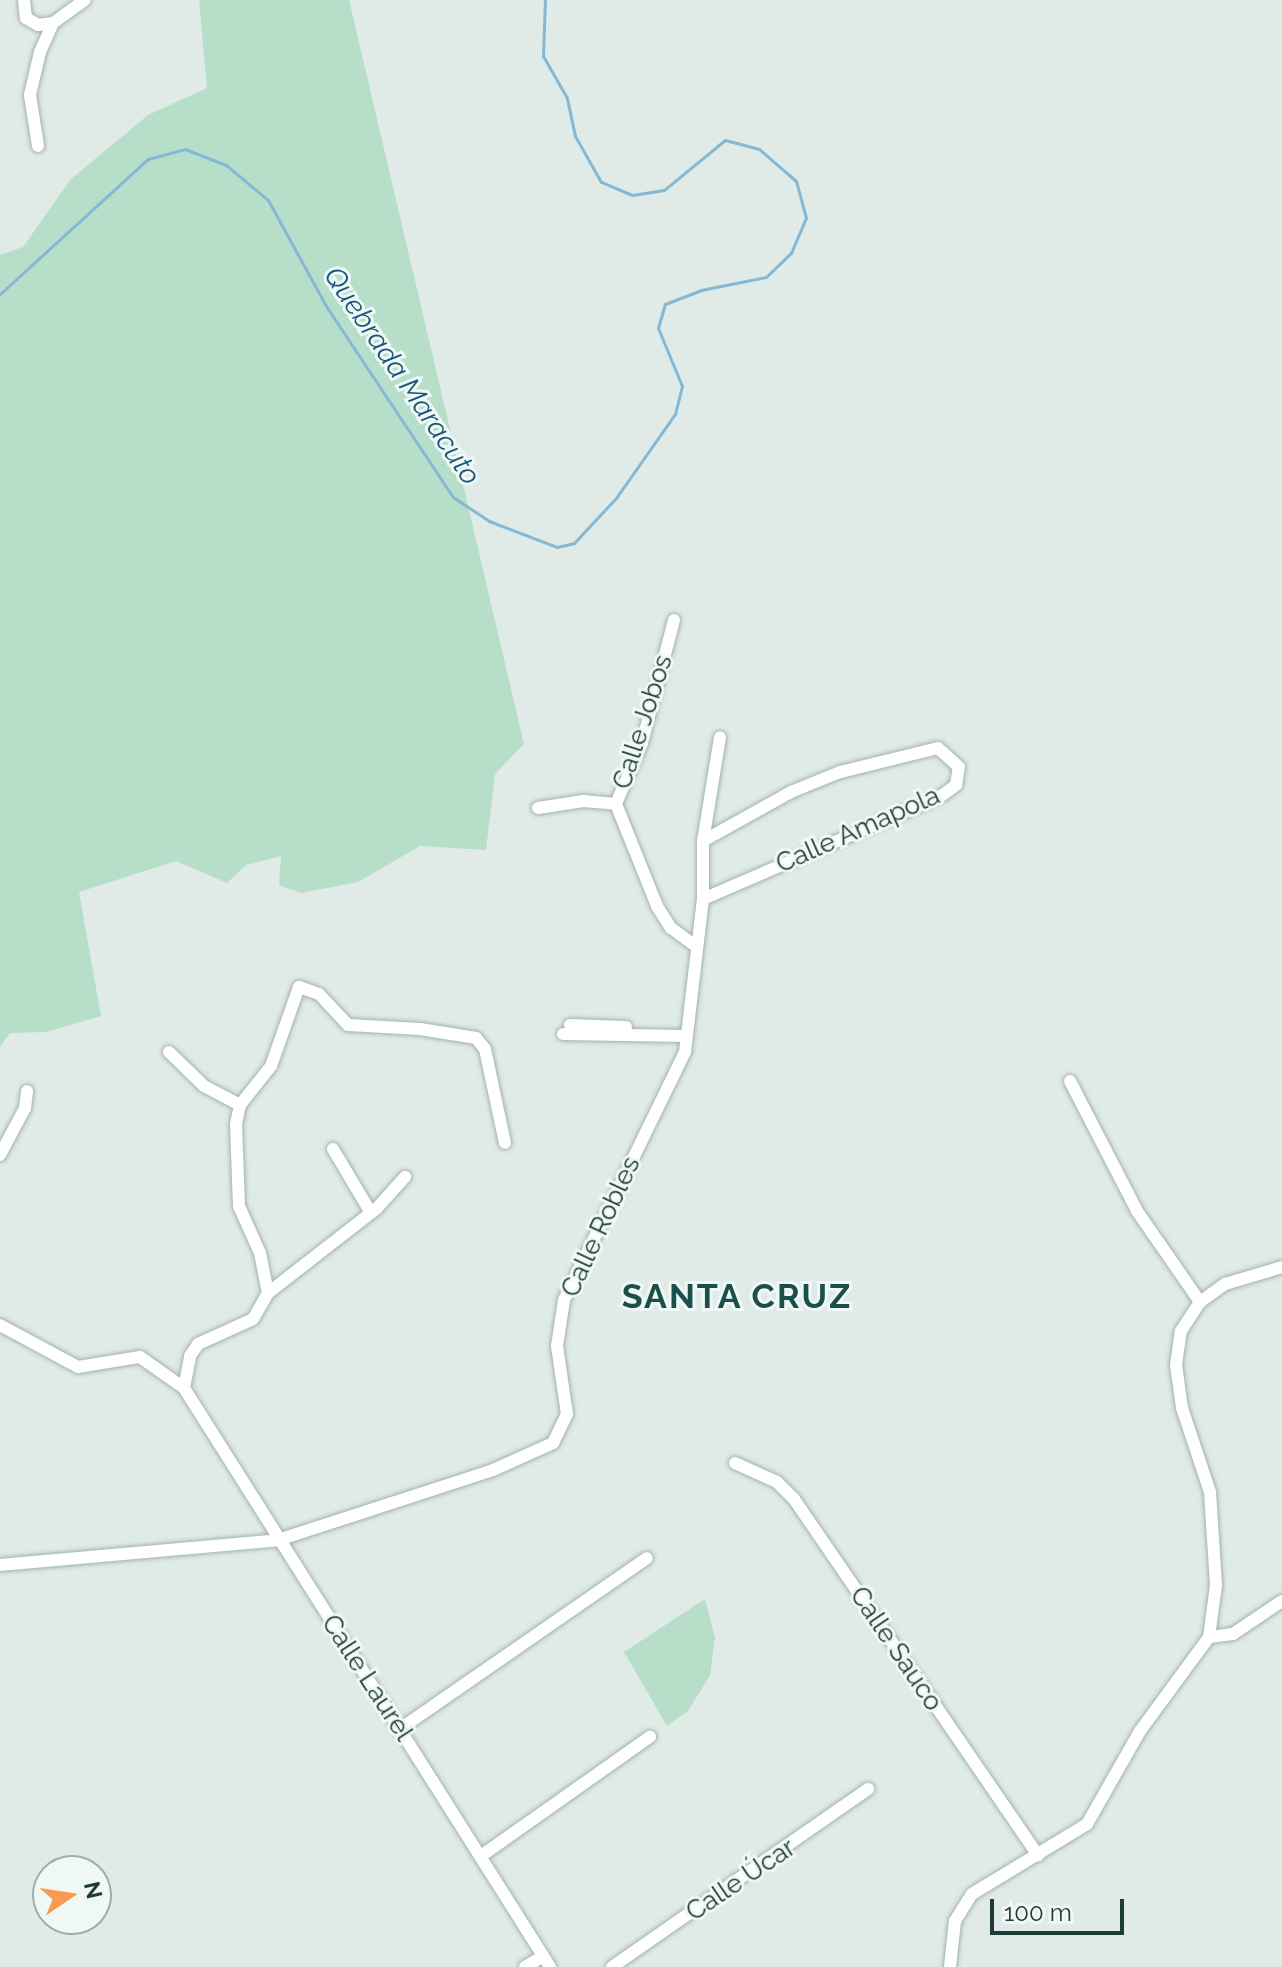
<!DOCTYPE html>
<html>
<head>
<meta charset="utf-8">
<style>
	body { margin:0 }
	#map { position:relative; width:1282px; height:1967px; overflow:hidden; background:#e0ebe8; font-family:Raleway,sans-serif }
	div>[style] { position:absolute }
	.green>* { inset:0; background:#b7dec9 }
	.stream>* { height:3px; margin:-1.5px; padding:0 1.5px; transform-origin:1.5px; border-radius:1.5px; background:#85b8d3 }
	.roads { filter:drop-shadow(0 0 2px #a3b3b0) drop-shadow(0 0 2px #a3b3b0) }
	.minor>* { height:12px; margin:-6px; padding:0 6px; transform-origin:6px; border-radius:6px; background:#fff }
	span { translate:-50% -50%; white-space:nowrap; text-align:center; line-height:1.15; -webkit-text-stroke:6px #f0f8f5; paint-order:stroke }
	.street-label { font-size:26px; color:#203c3a }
	.water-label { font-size:28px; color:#18577a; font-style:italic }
	.district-label { font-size:34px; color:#1b4f4c; font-weight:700; letter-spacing:2px }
	.north { position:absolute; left:32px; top:1855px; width:80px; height:80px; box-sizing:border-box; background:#f0f8f5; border:2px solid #9dadaa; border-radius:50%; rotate:77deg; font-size:22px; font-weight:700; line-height:32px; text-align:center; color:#203c3a }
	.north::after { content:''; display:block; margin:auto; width:28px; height:36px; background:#f79a52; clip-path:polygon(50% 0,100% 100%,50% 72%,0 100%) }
	.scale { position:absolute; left:990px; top:1899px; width:134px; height:36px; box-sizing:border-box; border:4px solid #203c3a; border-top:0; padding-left:10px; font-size:24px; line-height:28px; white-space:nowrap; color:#203c3a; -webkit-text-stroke:6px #f0f8f5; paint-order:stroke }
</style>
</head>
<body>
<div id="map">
	<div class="green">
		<div style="clip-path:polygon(199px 0,349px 0,524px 744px,495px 774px,486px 850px,420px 846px,358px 882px,301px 893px,279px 885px,281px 856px,246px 865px,227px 883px,176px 861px,79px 892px,101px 1016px,46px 1032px,10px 1033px,0 1047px,0 255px,23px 247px,71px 179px,148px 115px,207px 88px)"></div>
		<div style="clip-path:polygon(705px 1599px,715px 1638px,710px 1675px,688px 1711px,667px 1726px,624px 1652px)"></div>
	</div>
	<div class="stream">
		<div style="left:0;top:294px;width:200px;rotate:-42.4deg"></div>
		<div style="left:148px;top:159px;width:38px;rotate:-15deg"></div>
		<div style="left:185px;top:149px;width:44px;rotate:21.3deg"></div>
		<div style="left:226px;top:165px;width:55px;rotate:39.8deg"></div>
		<div style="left:268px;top:200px;width:121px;rotate:61.3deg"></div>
		<div style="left:326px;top:306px;width:229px;rotate:56.4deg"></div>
		<div style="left:453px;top:497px;width:43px;rotate:33.7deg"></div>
		<div style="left:489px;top:521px;width:73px;rotate:20.9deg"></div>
		<div style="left:557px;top:547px;width:17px;rotate:-13deg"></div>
		<div style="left:574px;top:543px;width:62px;rotate:-47deg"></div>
		<div style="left:616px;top:498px;width:103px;rotate:-54.9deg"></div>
		<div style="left:675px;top:414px;width:29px;rotate:-76deg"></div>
		<div style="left:682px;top:386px;width:63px;rotate:-112.5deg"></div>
		<div style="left:658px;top:328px;width:25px;rotate:-74deg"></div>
		<div style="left:665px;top:304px;width:39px;rotate:-21deg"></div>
		<div style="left:701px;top:290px;width:66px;rotate:-11.3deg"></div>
		<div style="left:766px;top:277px;width:35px;rotate:-44deg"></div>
		<div style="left:791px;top:253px;width:38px;rotate:-67deg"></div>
		<div style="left:806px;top:218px;width:38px;rotate:-105deg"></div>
		<div style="left:796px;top:181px;width:49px;rotate:-139.1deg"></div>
		<div style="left:759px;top:149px;width:35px;rotate:-165deg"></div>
		<div style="left:725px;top:140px;width:79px;rotate:140.7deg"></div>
		<div style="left:664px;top:190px;width:32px;rotate:171deg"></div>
		<div style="left:632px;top:195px;width:34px;rotate:-157deg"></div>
		<div style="left:601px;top:182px;width:53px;rotate:-119.5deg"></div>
		<div style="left:575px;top:136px;width:39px;rotate:-102deg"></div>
		<div style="left:567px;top:98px;width:48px;rotate:-119.7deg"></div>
		<div style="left:543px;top:56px;width:56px;rotate:-88deg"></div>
	</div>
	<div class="roads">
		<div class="minor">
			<div style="left:24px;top:0;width:18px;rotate:84deg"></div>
			<div style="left:26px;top:18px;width:14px;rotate:30deg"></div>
			<div style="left:38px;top:25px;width:15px;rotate:-8deg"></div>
			<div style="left:38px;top:146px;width:52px;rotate:-98.9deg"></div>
			<div style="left:30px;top:95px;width:44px;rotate:-76.9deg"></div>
			<div style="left:40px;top:52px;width:32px;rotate:-66deg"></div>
			<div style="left:53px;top:23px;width:39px;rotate:-36deg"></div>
			<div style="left:674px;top:620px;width:127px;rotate:104.6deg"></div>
			<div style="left:642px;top:743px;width:66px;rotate:113.1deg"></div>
			<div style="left:616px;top:804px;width:110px;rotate:68.1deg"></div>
			<div style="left:657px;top:906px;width:26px;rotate:58deg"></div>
			<div style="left:671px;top:928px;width:29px;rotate:36deg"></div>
			<div style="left:538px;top:808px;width:46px;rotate:-8.8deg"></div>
			<div style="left:583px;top:801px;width:33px;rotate:5deg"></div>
			<div style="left:703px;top:899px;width:259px;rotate:-23.4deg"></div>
			<div style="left:941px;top:796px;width:19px;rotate:-36deg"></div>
			<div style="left:956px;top:785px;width:18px;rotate:-81deg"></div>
			<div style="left:959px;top:767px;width:28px;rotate:-138deg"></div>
			<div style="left:938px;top:748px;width:101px;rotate:166.2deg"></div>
			<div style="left:840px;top:772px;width:53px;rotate:157.8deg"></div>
			<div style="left:791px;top:792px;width:101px;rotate:150.9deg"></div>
			<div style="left:570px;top:1025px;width:56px;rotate:2deg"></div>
			<div style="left:563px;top:1034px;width:123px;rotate:0.9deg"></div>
			<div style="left:169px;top:1052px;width:49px;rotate:44.2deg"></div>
			<div style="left:204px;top:1086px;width:41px;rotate:27.8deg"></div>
			<div style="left:1070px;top:1081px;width:146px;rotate:62.7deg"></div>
			<div style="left:1137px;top:1211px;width:111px;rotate:55.3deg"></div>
			<div style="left:333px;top:1149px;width:74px;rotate:59.3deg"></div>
			<div style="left:0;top:1155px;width:53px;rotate:-62deg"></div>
			<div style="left:25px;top:1108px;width:17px;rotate:-83deg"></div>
			<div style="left:268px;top:1293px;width:138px;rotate:-37.9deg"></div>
			<div style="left:377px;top:1208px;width:42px;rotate:-47.9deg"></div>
			<div style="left:0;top:1325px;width:89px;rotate:28.3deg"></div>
			<div style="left:78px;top:1367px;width:63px;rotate:-9.2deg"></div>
			<div style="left:140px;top:1357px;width:54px;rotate:35.2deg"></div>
			<div style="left:184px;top:1388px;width:685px;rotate:57.7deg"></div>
			<div style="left:184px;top:1388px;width:33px;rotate:-79deg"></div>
			<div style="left:190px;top:1356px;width:14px;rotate:-56deg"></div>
			<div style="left:198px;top:1344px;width:60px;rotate:-24.4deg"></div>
			<div style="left:253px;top:1319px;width:30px;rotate:-60deg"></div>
			<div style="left:268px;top:1293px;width:41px;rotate:-101.3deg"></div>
			<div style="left:260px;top:1253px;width:51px;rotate:-114.1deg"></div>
			<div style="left:239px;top:1206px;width:82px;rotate:-92.1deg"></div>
			<div style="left:236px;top:1124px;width:19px;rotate:-78deg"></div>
			<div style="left:240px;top:1105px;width:50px;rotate:-51.5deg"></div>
			<div style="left:271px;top:1066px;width:84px;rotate:-70.5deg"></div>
			<div style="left:299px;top:987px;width:21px;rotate:19deg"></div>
			<div style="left:319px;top:994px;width:42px;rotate:46.9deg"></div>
			<div style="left:348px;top:1025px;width:72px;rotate:3.2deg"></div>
			<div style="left:420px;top:1029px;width:57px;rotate:9.1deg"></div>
			<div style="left:476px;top:1038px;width:14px;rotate:51deg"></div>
			<div style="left:485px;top:1049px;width:96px;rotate:78deg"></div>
			<div style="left:735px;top:1463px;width:46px;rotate:24.3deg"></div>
			<div style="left:777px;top:1482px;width:24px;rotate:45deg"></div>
			<div style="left:794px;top:1499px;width:432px;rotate:55.6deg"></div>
			<div style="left:0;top:1565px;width:279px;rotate:-5.1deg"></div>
			<div style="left:278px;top:1540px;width:226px;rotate:-18deg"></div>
			<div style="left:493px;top:1470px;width:66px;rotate:-24.2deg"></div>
			<div style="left:553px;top:1443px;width:32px;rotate:-64deg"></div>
			<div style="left:567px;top:1414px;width:69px;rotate:-98.4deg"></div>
			<div style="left:557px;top:1346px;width:47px;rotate:-81.3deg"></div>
			<div style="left:564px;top:1300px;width:276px;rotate:-64deg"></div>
			<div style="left:685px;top:1052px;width:154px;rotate:-83.3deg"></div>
			<div style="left:703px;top:899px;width:58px;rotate:-90deg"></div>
			<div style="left:703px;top:841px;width:105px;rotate:-80.7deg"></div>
			<div style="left:1209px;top:1637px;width:24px;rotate:-7deg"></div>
			<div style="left:1233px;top:1634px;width:59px;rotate:-34deg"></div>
			<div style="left:400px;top:1729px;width:300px;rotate:-34.7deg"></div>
			<div style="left:481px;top:1856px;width:207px;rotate:-35.2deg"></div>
			<div style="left:525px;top:1967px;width:21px;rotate:-31deg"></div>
			<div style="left:612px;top:1967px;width:312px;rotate:-34.8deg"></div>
			<div style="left:950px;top:1967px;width:46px;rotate:-83.8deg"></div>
			<div style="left:955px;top:1921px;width:32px;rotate:-58deg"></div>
			<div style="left:972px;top:1894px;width:135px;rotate:-31.3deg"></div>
			<div style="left:1087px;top:1824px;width:107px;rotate:-60.3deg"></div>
			<div style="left:1140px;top:1731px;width:117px;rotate:-53.7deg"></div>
			<div style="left:1209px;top:1637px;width:52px;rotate:-82.3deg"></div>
			<div style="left:1216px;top:1585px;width:93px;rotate:-93.7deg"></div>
			<div style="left:1210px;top:1492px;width:89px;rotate:-108.4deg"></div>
			<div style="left:1182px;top:1408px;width:43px;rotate:-97.9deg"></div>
			<div style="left:1176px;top:1365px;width:34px;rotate:-82deg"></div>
			<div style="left:1181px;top:1331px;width:35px;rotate:-57deg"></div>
			<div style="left:1200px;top:1302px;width:31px;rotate:-36deg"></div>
			<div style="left:1225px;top:1284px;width:59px;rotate:-16.6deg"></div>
		</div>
	</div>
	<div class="street-label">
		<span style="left:643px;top:722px;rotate:-72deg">Calle Jobos</span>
		<span style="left:858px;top:830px;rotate:-24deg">Calle Amapola</span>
		<span style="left:601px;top:1227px;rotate:-65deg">Calle Robles</span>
		<span style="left:896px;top:1649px;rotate:56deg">Calle Sauco</span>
		<span style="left:367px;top:1678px;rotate:57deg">Calle Laurel</span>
		<span style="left:741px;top:1880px;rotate:-34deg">Calle Úcar</span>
	</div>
	<div class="water-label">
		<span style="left:402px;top:376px;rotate:56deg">Quebrada Maracuto</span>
	</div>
	<div class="district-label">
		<span style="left:737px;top:1297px">SANTA CRUZ</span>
	</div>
	<div class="north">N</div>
	<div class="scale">100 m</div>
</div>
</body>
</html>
